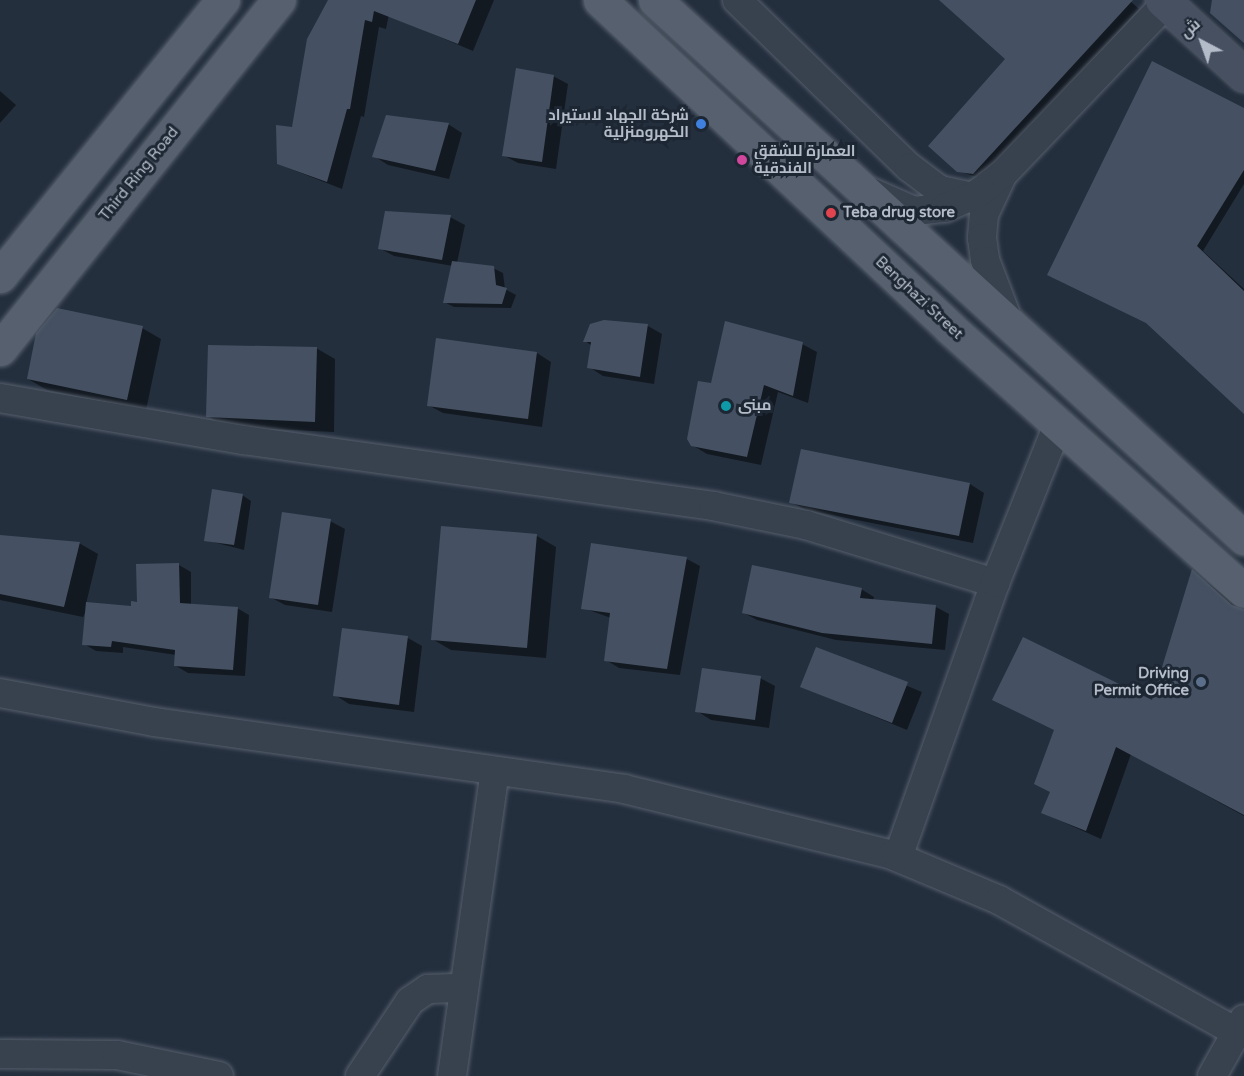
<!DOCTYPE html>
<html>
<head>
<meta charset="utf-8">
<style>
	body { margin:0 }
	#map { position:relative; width:1244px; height:1076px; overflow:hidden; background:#242f3e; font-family:"Varela Round",Cairo,sans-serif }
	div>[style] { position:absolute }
	.shadow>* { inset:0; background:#0007 }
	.building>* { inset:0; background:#455162 }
	.roads { filter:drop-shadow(0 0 2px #565f6c) drop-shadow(0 0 2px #565f6c) }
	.minor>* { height:28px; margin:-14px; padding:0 14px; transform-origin:14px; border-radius:14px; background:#38414e }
	.secondary>* { height:33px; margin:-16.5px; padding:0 16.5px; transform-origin:16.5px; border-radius:16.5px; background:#465061 }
	.primary>* { height:33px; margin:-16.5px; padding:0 16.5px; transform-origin:16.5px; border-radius:16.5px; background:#56606e }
	.dots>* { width:16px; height:16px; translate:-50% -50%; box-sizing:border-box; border:3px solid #1d2633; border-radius:50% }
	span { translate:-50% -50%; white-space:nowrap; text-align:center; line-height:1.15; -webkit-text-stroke:6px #1d2633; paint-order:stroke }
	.poi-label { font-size:15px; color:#b4bcc9; font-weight:700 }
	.right { translate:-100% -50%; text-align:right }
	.left { translate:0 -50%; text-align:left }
	.street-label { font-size:15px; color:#b4bcc9 }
	.north { position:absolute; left:1172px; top:12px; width:60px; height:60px; -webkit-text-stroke:4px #1d2633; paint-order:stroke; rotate:319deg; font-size:16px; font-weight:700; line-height:24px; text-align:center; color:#b4bcc9 }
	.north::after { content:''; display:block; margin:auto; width:21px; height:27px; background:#b4bcc9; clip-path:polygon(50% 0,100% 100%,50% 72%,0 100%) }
</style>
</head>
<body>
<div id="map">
	<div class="shadow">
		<div style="clip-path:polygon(330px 0,392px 0,386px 29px,379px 27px,364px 117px,361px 116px,342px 189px,278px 164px,293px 128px)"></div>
		<div style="clip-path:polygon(410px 0,494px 0,473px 51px,402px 21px)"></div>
		<div style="clip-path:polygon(948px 0,1129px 0,1139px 9px,983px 179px,958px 171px,1007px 59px)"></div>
		<div style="clip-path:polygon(1153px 63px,1244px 109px,1244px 184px,1203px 251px,1244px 289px,1244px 411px,1149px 324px)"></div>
		<div style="clip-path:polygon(553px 76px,568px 84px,556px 169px,518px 163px,503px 155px)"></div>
		<div style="clip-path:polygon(0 91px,16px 105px,0 123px)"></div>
		<div style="clip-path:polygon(448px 124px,462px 133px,449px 179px,388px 165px,374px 156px)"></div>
		<div style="clip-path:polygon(450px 217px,465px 225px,457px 263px,493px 268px,503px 273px,505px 289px,516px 295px,511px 308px,454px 307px,444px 302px,453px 266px,394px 256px,379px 248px)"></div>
		<div style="clip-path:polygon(648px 326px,662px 334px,654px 384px,603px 376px,589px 367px,592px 346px,585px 341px)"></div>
		<div style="clip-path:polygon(142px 328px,161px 339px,146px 410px,47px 390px,28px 379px)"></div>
		<div style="clip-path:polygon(802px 344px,817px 352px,808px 403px,778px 392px,761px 465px,707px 454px,692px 445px,712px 384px)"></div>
		<div style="clip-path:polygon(316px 348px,335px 359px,334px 432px,227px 427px,208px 416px)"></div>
		<div style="clip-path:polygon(537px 353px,551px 362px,542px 427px,443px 413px,428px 405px)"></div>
		<div style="clip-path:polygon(803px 451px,970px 484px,984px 493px,973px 543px,806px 510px,791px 502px)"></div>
		<div style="clip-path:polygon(242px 495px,251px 501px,244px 550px,205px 540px)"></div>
		<div style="clip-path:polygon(330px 521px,345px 529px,332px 612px,285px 605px,270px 597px)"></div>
		<div style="clip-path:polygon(443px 528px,537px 536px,556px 547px,546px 658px,451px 650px,432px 639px)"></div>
		<div style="clip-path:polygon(0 536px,79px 543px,98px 554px,86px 604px,132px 608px,179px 565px,191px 572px,191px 605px,237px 608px,249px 615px,245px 676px,188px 673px,176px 666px,176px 655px,123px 647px,123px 653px,96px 651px,84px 644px,87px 609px,83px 617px,0 600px)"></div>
		<div style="clip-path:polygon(687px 559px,700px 566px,680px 675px,619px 668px,606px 660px,611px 618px,583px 608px)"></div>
		<div style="clip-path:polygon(1193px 572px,1244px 610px,1244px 816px,1131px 754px,1101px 839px,1043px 813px,1153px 702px)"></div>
		<div style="clip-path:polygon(861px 589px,874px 597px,873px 601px,936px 607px,949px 614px,945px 650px,836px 640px,757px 620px,744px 613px)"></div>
		<div style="clip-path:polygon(408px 638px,422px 646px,414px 712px,349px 704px,335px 695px)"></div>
		<div style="clip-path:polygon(817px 649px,922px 692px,907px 730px,802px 687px)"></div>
		<div style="clip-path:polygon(760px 678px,775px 686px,769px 728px,711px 720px,697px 711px)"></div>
	</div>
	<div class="building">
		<div style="clip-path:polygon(328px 0,476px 0,458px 44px,374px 11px,372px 22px,365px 20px,350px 109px,347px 109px,327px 182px,277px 164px,276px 125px,292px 127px,307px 39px)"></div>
		<div style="clip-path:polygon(939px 0,1133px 0,973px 174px,957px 172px,928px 146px,1005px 59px)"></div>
		<div style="clip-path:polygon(1212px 0,1244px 0,1244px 43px,1210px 13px)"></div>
		<div style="clip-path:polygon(1152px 61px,1244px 108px,1244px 170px,1197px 246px,1244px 291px,1244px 414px,1146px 323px,1047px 275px)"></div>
		<div style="clip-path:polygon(516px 68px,554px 75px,542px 162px,502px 156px)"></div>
		<div style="clip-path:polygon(386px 115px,449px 123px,435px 171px,372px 157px)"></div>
		<div style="clip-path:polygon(385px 211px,451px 215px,442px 260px,378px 249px)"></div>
		<div style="clip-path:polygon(452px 261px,494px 266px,496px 285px,507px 288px,502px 304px,443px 303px)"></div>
		<div style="clip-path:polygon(57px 308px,143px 326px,127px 400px,27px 379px,36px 333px)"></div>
		<div style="clip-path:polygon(604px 320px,648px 324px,640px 377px,587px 368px,591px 342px,583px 342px,590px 324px)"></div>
		<div style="clip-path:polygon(725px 321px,803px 342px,793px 396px,764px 385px,747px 457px,691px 446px,687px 439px,698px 381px,711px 383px)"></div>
		<div style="clip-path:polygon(436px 338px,537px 352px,528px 419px,427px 406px)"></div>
		<div style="clip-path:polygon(208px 345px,317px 347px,315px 422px,206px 417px)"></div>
		<div style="clip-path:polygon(801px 449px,970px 483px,959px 536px,789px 503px)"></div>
		<div style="clip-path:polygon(212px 489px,243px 494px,234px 545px,204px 541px)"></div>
		<div style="clip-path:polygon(282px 512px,331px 519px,318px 605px,269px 598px)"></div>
		<div style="clip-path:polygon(441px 526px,537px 534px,527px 648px,431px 640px)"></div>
		<div style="clip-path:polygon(0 535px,80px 542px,64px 607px,0 594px)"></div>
		<div style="clip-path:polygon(591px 543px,687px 557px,667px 669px,604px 661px,610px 613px,581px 609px)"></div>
		<div style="clip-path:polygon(179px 563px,180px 603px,238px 607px,233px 670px,174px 666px,175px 650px,112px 641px,111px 647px,82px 645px,86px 602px,131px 606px,131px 601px,137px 602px,136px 564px)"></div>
		<div style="clip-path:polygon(752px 565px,862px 588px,860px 598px,936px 605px,932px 644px,822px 633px,742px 613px)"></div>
		<div style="clip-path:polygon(1192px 569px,1232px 605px,1244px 609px,1244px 815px,1116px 747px,1086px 831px,1041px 813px,1050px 792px,1034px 784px,1054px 730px,992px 700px,1023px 637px,1152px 700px)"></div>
		<div style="clip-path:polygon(342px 628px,408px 636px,399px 705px,333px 696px)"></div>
		<div style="clip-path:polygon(816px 647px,908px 682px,892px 723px,800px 687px)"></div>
		<div style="clip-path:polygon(702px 668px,761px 676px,755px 720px,695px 712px)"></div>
	</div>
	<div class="roads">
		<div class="minor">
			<div style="left:737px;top:0;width:240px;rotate:44.2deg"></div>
			<div style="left:909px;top:167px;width:39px;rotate:37deg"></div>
			<div style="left:940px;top:190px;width:33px;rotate:12deg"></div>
			<div style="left:1001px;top:178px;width:40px;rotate:115deg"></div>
			<div style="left:984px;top:214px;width:24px;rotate:95deg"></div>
			<div style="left:982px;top:238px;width:22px;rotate:82deg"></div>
			<div style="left:985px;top:260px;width:67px;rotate:69.1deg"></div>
			<div style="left:871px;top:192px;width:47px;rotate:23.8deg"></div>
			<div style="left:914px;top:211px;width:31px;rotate:-6deg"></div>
			<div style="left:945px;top:208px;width:35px;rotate:-24deg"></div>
			<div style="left:977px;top:194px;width:33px;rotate:-38deg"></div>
			<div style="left:1003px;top:174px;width:240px;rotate:-46.3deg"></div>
			<div style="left:0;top:398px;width:248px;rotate:9.8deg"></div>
			<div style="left:244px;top:440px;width:474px;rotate:8deg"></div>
			<div style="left:713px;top:506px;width:95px;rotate:11.5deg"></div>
			<div style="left:806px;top:525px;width:198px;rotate:17.1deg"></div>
			<div style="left:0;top:693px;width:158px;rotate:10.6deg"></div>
			<div style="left:155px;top:722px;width:474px;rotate:8.1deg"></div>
			<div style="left:624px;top:789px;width:276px;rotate:13.8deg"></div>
			<div style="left:892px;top:855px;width:116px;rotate:22.8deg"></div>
			<div style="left:999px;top:900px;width:271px;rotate:29.1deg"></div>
			<div style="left:898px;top:857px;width:291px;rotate:-70.5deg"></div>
			<div style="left:995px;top:583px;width:173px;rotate:-68.3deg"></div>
			<div style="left:0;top:1054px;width:117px;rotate:0.5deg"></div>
			<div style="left:117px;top:1055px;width:104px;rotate:11.6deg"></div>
			<div style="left:360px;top:1076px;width:90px;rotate:-56.3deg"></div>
			<div style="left:410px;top:1001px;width:22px;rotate:-34deg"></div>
			<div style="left:428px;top:989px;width:34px;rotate:-2deg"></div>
			<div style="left:452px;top:1076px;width:308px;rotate:-82deg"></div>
			<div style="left:1212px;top:1076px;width:65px;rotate:-60.7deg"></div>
		</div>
		<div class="secondary">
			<div style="left:1162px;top:0;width:111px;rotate:42.4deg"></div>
		</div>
		<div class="primary">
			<div style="left:600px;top:0;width:480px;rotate:43.1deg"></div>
			<div style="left:950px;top:328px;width:394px;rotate:41.8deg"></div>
			<div style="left:655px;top:0;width:798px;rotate:42.41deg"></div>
			<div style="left:0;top:276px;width:355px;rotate:-51.1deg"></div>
			<div style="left:0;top:349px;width:447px;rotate:-51.4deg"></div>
		</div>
	</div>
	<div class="dots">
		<div style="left:701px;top:124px;background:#3f7fe0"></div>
		<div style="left:742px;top:160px;background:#d1479c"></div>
		<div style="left:831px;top:213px;background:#e0444e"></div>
		<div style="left:726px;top:406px;background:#0f9aa8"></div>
		<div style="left:1201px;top:682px;background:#5c6f8a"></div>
	</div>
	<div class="poi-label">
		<span class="right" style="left:689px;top:124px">شركة الجهاد لاستيراد<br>الكهرومنزلية</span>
		<span class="left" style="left:754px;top:160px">العمارة للشقق<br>الفندقية</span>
		<span class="left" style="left:843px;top:213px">Teba drug store</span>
		<span class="left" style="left:738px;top:406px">مبنى</span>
		<span class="right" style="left:1189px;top:682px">Driving<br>Permit Office</span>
	</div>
	<div class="street-label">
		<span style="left:139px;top:174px;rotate:-51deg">Third Ring Road</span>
		<span style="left:919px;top:298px;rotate:43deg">Benghazi Street</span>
	</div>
	<div class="north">ش</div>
</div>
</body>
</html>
